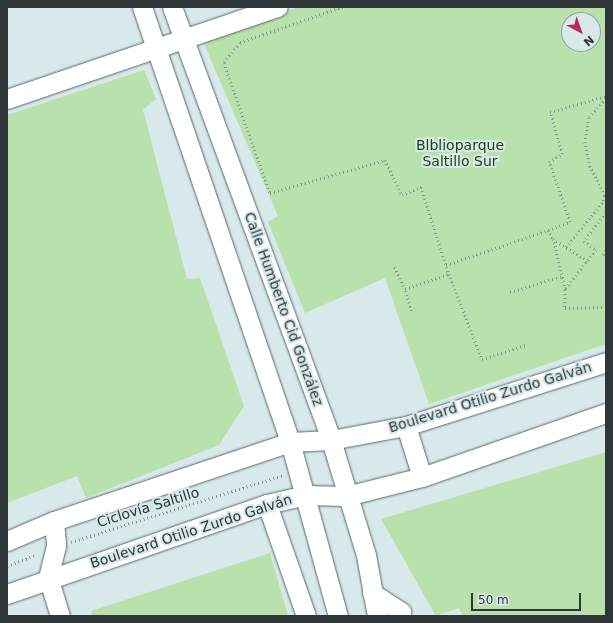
<!DOCTYPE html>
<html>
<head>
<meta charset="utf-8">
<style>
	body { margin:0 }
	#map { position:relative; width:613px; height:623px; overflow:hidden; background:#d7e9ea; font-family:"DejaVu Sans",sans-serif }
	div>[style] { position:absolute }
	.green>* { inset:0; background:#b9e1ab }
	.path>* { height:2.5px; margin-top:-1.25px; transform-origin:0; background:repeating-linear-gradient(90deg,#899697 0 1px,transparent 0 4px) }
	.roads { filter:drop-shadow(0 0 1px #59686a) drop-shadow(0 0 1px #59686a) }
	.minor>* { height:19px; margin:-9.5px; padding:0 9.5px; transform-origin:9.5px; border-radius:9.5px; background:#fff }
	span { translate:-50% -50%; white-space:nowrap; text-align:center; line-height:1.15; -webkit-text-stroke:4px #d7e9ea; paint-order:stroke }
	.park-label { font-size:14px; color:#1d450b }
	.street-label { font-size:14px; color:#2f3637 }
	.frame { position:absolute; inset:0; border:8px solid #2f3637; pointer-events:none }
	.north { position:absolute; left:561px; top:12px; width:40px; height:40px; box-sizing:border-box; background:#d7e9ea; border:1px solid #94a1a2; border-radius:50%; rotate:139deg; font-size:11px; font-weight:700; line-height:16px; text-align:center; color:#2f3637 }
	.north::after { content:''; display:block; margin:auto; width:14px; height:18px; background:#b92b5a; clip-path:polygon(50% 0,100% 100%,50% 72%,0 100%) }
	.scale { position:absolute; left:471px; top:593px; width:110px; height:18px; box-sizing:border-box; border:2px solid #2f3637; border-top:0; padding-left:5px; font-size:12px; line-height:14px; white-space:nowrap; color:#2f3637; -webkit-text-stroke:3px #d7e9ea; paint-order:stroke }
</style>
</head>
<body>
<div id="map">
	<div class="green">
		<div style="clip-path:polygon(evenodd,299px 7px,606px 7px,606px 344px,429px 404px,385px 278px,305px 313px,268px 222px,278px 216px,202px 39px,299px 7px,569px 20px,593px 20px,593px 44px,569px 44px,569px 20px)"></div>
		<div style="clip-path:polygon(144px 70px,156px 99px,143px 110px,187px 279px,200px 278px,244px 406px,219px 445px,86px 498px,77px 476px,7px 503px,7px 115px)"></div>
		<div style="clip-path:polygon(606px 452px,606px 616px,463px 616px,459px 608px,436px 616px,381px 519px)"></div>
		<div style="clip-path:polygon(270px 553px,288px 616px,92px 616px,91px 611px)"></div>
	</div>
	<div class="path">
		<div style="left:343px;top:7px;width:109px;rotate:160.7deg"></div>
		<div style="left:240px;top:43px;width:26px;rotate:129deg"></div>
		<div style="left:224px;top:63px;width:138px;rotate:70.5deg"></div>
		<div style="left:270px;top:193px;width:120px;rotate:-16deg"></div>
		<div style="left:385px;top:160px;width:39px;rotate:64deg"></div>
		<div style="left:402px;top:195px;width:21px;rotate:-23deg"></div>
		<div style="left:421px;top:187px;width:91px;rotate:72.2deg"></div>
		<div style="left:606px;top:99px;width:25px;rotate:132deg"></div>
		<div style="left:589px;top:118px;width:24px;rotate:99deg"></div>
		<div style="left:585px;top:142px;width:25px;rotate:78deg"></div>
		<div style="left:590px;top:166px;width:34px;rotate:63deg"></div>
		<div style="left:605px;top:196px;width:8px;rotate:113deg"></div>
		<div style="left:602px;top:203px;width:4px;rotate:14deg"></div>
		<div style="left:606px;top:213px;width:36px;rotate:128deg"></div>
		<div style="left:584px;top:241px;width:15px;rotate:37deg"></div>
		<div style="left:596px;top:250px;width:51px;rotate:127.8deg"></div>
		<div style="left:565px;top:290px;width:18px;rotate:90deg"></div>
		<div style="left:565px;top:308px;width:41px;rotate:-1.4deg"></div>
		<div style="left:548px;top:230px;width:23px;rotate:-20deg"></div>
		<div style="left:570px;top:222px;width:64px;rotate:-109.3deg"></div>
		<div style="left:549px;top:162px;width:15px;rotate:-32deg"></div>
		<div style="left:562px;top:154px;width:44px;rotate:-105.9deg"></div>
		<div style="left:550px;top:112px;width:58px;rotate:-15.9deg"></div>
		<div style="left:566px;top:247px;width:57px;rotate:-50.7deg"></div>
		<div style="left:603px;top:255px;width:6px;rotate:-59deg"></div>
		<div style="left:446px;top:265px;width:108px;rotate:-18.9deg"></div>
		<div style="left:548px;top:230px;width:10px;rotate:61deg"></div>
		<div style="left:395px;top:267px;width:24px;rotate:66deg"></div>
		<div style="left:565px;top:290px;width:52px;rotate:-103.2deg"></div>
		<div style="left:553px;top:239px;width:41px;rotate:32.2deg"></div>
		<div style="left:510px;top:292px;width:54px;rotate:-17.1deg"></div>
		<div style="left:411px;top:311px;width:23px;rotate:-105deg"></div>
		<div style="left:405px;top:289px;width:46px;rotate:-18.8deg"></div>
		<div style="left:449px;top:274px;width:91px;rotate:68.8deg"></div>
		<div style="left:482px;top:359px;width:46px;rotate:-17.7deg"></div>
		<div style="left:71px;top:542px;width:223px;rotate:-17.5deg"></div>
		<div style="left:7px;top:566px;width:31px;rotate:-21deg"></div>
	</div>
	<div class="roads">
		<div class="minor">
			<div style="left:142px;top:7px;width:459px;rotate:71.2deg"></div>
			<div style="left:290px;top:442px;width:180px;rotate:74.6deg"></div>
			<div style="left:172px;top:7px;width:461px;rotate:69.8deg"></div>
			<div style="left:331px;top:440px;width:120px;rotate:73.1deg"></div>
			<div style="left:366px;top:555px;width:62px;rotate:79.8deg"></div>
			<div style="left:7px;top:99px;width:286px;rotate:-18.8deg"></div>
			<div style="left:406px;top:426px;width:53px;rotate:72.6deg"></div>
			<div style="left:267px;top:504px;width:119px;rotate:70.8deg"></div>
			<div style="left:54px;top:521px;width:25px;rotate:85deg"></div>
			<div style="left:56px;top:546px;width:32px;rotate:104deg"></div>
			<div style="left:48px;top:577px;width:41px;rotate:72.9deg"></div>
			<div style="left:7px;top:541px;width:51px;rotate:-23.1deg"></div>
			<div style="left:54px;top:521px;width:249px;rotate:-18.5deg"></div>
			<div style="left:290px;top:442px;width:41px;rotate:-2.8deg"></div>
			<div style="left:331px;top:440px;width:76px;rotate:-10.6deg"></div>
			<div style="left:406px;top:426px;width:210px;rotate:-17.7deg"></div>
			<div style="left:372px;top:593px;width:35px;rotate:33deg"></div>
			<div style="left:401px;top:612px;width:4px;rotate:90deg"></div>
			<div style="left:7px;top:594px;width:275px;rotate:-19.1deg"></div>
			<div style="left:267px;top:504px;width:39px;rotate:-13deg"></div>
			<div style="left:305px;top:495px;width:41px;rotate:1.4deg"></div>
			<div style="left:346px;top:496px;width:78px;rotate:-14deg"></div>
			<div style="left:422px;top:477px;width:195px;rotate:-19.2deg"></div>
		</div>
	</div>
	<div class="park-label">
		<span style="left:460px;top:153px">Blblioparque<br>Saltillo Sur</span>
	</div>
	<div class="street-label">
		<span style="left:284px;top:309px;rotate:70deg">Calle Humberto Cid González</span>
		<span style="left:490px;top:397px;rotate:-17deg">Boulevard Otilio Zurdo Galván</span>
		<span style="left:148px;top:507px;rotate:-17deg">Ciclovía Saltillo</span>
		<span style="left:191px;top:531px;rotate:-18deg">Boulevard Otilio Zurdo Galván</span>
	</div>
	<div class="frame"></div>
	<div class="north">N</div>
	<div class="scale">50 m</div>
</div>
</body>
</html>
